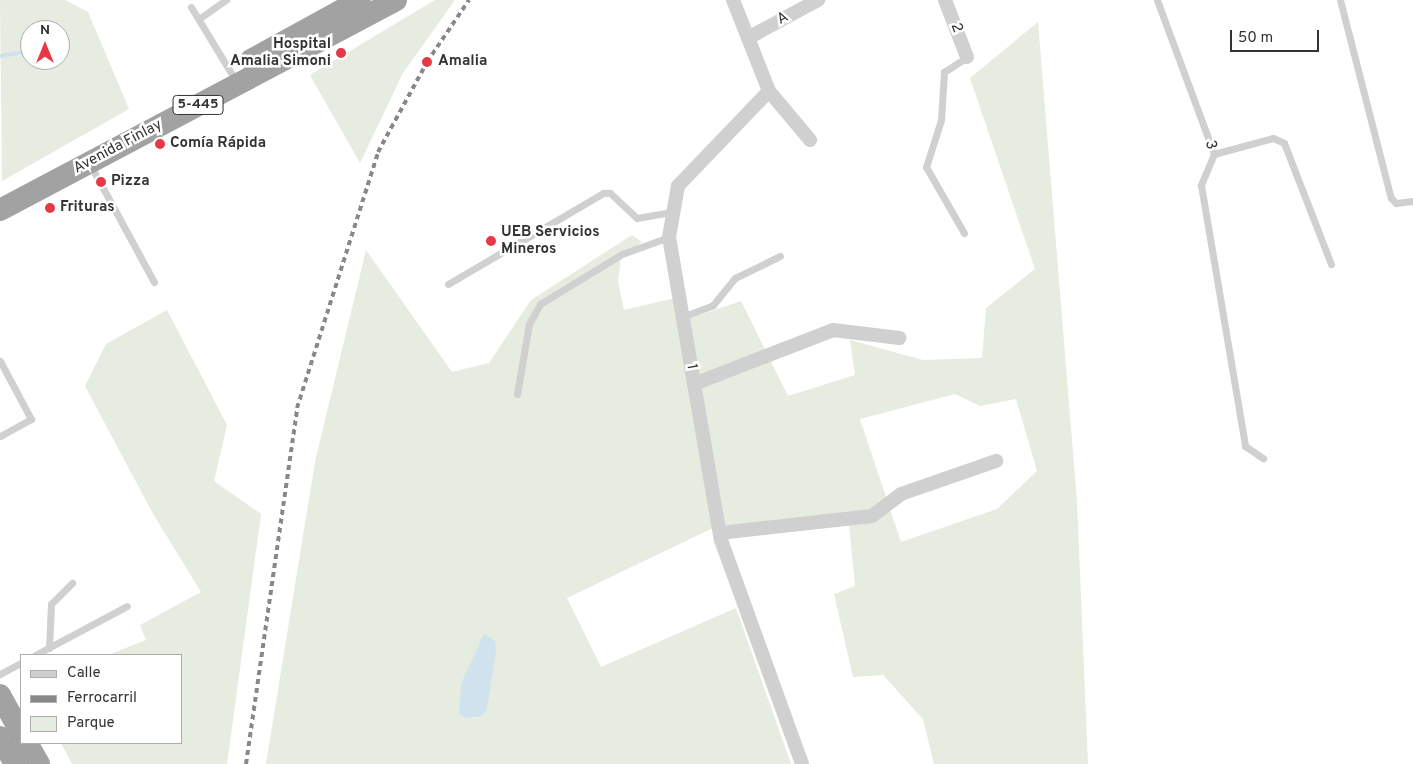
<!DOCTYPE html>
<html>
<head>
<meta charset="utf-8">
<style>
	body { margin:0 }
	#map { position:relative; width:1413px; height:764px; overflow:hidden; background:#fff; font-family:Overpass,sans-serif }
	div>[style] { position:absolute }
	.green>* { inset:0; background:#e6ecdf }
	.water>* { inset:0; background:#cfe2ee }
	.stream>* { height:4px; margin:-2px; padding:0 2px; transform-origin:2px; border-radius:2px; background:#cfe2ee }
	.service>* { height:7px; margin:-3.5px; padding:0 3.5px; transform-origin:3.5px; border-radius:3.5px; background:#d0d0d0 }
	.minor>* { height:14px; margin:-7px; padding:0 7px; transform-origin:7px; border-radius:7px; background:#d0d0d0 }
	.trunk>* { height:22px; margin:-11px; padding:0 11px; transform-origin:11px; border-radius:11px; background:#a2a2a2 }
	.rail>* { height:4px; margin-top:-2px; transform-origin:0; background:repeating-linear-gradient(90deg,#888 0 5px,transparent 0 9px) }
	.dots>* { width:14px; height:14px; translate:-50% -50%; box-sizing:border-box; border:2px solid #fff; border-radius:50% }
	span { translate:-50% -50%; white-space:nowrap; text-align:center; line-height:1.15; -webkit-text-stroke:5px #fff; paint-order:stroke }
	.shield-label span { padding:1px 4px; background:#fff; border:1px solid; border-radius:4px; -webkit-text-stroke-width:0 }
	.shield-label { font-size:14px; color:#333; font-weight:700 }
	.street-label { font-size:15px; color:#333 }
	.poi-label { font-size:15px; color:#333; font-weight:700 }
	.right { translate:-100% -50%; text-align:right }
	.left { translate:0 -50%; text-align:left }
	.legend { position:absolute; left:20px; top:654px; width:162px; height:90px; box-sizing:border-box; background:#fff; border:1px solid #adadad; margin:0; padding:6px 9px; list-style:none; font-size:15px; color:#333 }
	.legend li { display:flex; align-items:center; gap:10px; height:25px }
	.legend b { width:25px; border:1px solid #adadad }
	.north { position:absolute; left:20px; top:20px; width:50px; height:50px; box-sizing:border-box; background:#fff; border:1px solid #adadad; border-radius:50%; rotate:0deg; font-size:14px; font-weight:700; line-height:20px; text-align:center; color:#333 }
	.north::after { content:''; display:block; margin:auto; width:18px; height:22px; background:#e63946; clip-path:polygon(50% 0,100% 100%,50% 72%,0 100%) }
	.scale { position:absolute; left:1230px; top:30px; width:89px; height:22px; box-sizing:border-box; border:2px solid #333; border-top:0; padding-left:6px; font-size:15px; line-height:18px; white-space:nowrap; color:#333; -webkit-text-stroke:4px #fff; paint-order:stroke }
</style>
</head>
<body>
<div id="map">
	<div class="green">
		<div style="clip-path:polygon(evenodd,0 0,65px 0,88px 12px,129px 109px,2px 181px,0 0,30px 30px,60px 30px,60px 60px,30px 60px,30px 30px)"></div>
		<div style="clip-path:polygon(435px 0,455px 0,403px 73px,360px 163px,310px 75px)"></div>
		<div style="clip-path:polygon(evenodd,1038px 22px,1077px 502px,1088px 764px,934px 764px,923px 719px,883px 675px,853px 677px,834px 594px,855px 586px,848px 514px,717px 526px,567px 598px,601px 667px,736px 608px,791px 764px,266px 764px,315px 462px,366px 250px,452px 372px,489px 363px,531px 300px,632px 235px,642px 242px,621px 258px,618px 281px,624px 310px,675px 298px,679px 322px,741px 301px,788px 396px,855px 375px,850px 340px,923px 360px,982px 358px,986px 308px,1035px 269px,970px 78px,1038px 22px,955px 394px,980px 406px,1016px 399px,1037px 471px,997px 509px,901px 542px,860px 419px,955px 394px)"></div>
		<div style="clip-path:polygon(167px 310px,227px 425px,214px 481px,261px 514px,227px 764px,72px 764px,61px 743px,181px 743px,181px 655px,108px 655px,146px 640px,140px 625px,201px 592px,152px 512px,85px 386px,106px 344px)"></div>
	</div>
	<div class="water">
		<div style="clip-path:polygon(484px 634px,495px 641px,496px 651px,487px 709px,481px 716px,465px 718px,459px 713px,461px 684px)"></div>
	</div>
	<div class="stream">
		<div style="left:0;top:56px;width:30px;rotate:-9deg"></div>
	</div>
	<div class="service">
		<div style="left:1157px;top:0;width:164px;rotate:69.7deg"></div>
		<div style="left:1214px;top:154px;width:34px;rotate:113deg"></div>
		<div style="left:1201px;top:185px;width:265px;rotate:80.4deg"></div>
		<div style="left:1245px;top:446px;width:22px;rotate:34deg"></div>
		<div style="left:1340px;top:0;width:204px;rotate:75.6deg"></div>
		<div style="left:1391px;top:198px;width:7px;rotate:45deg"></div>
		<div style="left:1396px;top:203px;width:17px;rotate:-7deg"></div>
		<div style="left:191px;top:7px;width:87px;rotate:58.7deg"></div>
		<div style="left:200px;top:18px;width:32px;rotate:-35deg"></div>
		<div style="left:1214px;top:154px;width:61px;rotate:-15.2deg"></div>
		<div style="left:1273px;top:138px;width:12px;rotate:24deg"></div>
		<div style="left:1284px;top:143px;width:130px;rotate:68.8deg"></div>
		<div style="left:91px;top:166px;width:132px;rotate:61.5deg"></div>
		<div style="left:964px;top:233px;width:76px;rotate:-119.9deg"></div>
		<div style="left:926px;top:167px;width:49px;rotate:-72.3deg"></div>
		<div style="left:941px;top:120px;width:48px;rotate:-86.4deg"></div>
		<div style="left:944px;top:72px;width:27px;rotate:-33deg"></div>
		<div style="left:448px;top:284px;width:180px;rotate:-30.4deg"></div>
		<div style="left:603px;top:193px;width:7px"></div>
		<div style="left:610px;top:193px;width:37px;rotate:43deg"></div>
		<div style="left:637px;top:218px;width:34px;rotate:-10deg"></div>
		<div style="left:682px;top:317px;width:33px;rotate:-21deg"></div>
		<div style="left:713px;top:305px;width:35px;rotate:-51deg"></div>
		<div style="left:735px;top:278px;width:50px;rotate:-26.1deg"></div>
		<div style="left:0;top:361px;width:66px;rotate:61.9deg"></div>
		<div style="left:31px;top:419px;width:35px;rotate:151deg"></div>
		<div style="left:517px;top:394px;width:71px;rotate:-80.3deg"></div>
		<div style="left:529px;top:324px;width:23px;rotate:-61deg"></div>
		<div style="left:540px;top:304px;width:96px;rotate:-31.4deg"></div>
		<div style="left:622px;top:254px;width:50px;rotate:-19.9deg"></div>
		<div style="left:49px;top:648px;width:44px;rotate:-87.4deg"></div>
		<div style="left:51px;top:604px;width:30px;rotate:-45deg"></div>
		<div style="left:35px;top:655px;width:104px;rotate:-28deg"></div>
		<div style="left:0;top:674px;width:24px;rotate:-28deg"></div>
	</div>
	<div class="minor">
		<div style="left:733px;top:0;width:98px;rotate:68.4deg"></div>
		<div style="left:769px;top:91px;width:64px;rotate:50.1deg"></div>
		<div style="left:945px;top:0;width:61px;rotate:68.9deg"></div>
		<div style="left:748px;top:38px;width:80px;rotate:-28.5deg"></div>
		<div style="left:769px;top:91px;width:132px;rotate:133.8deg"></div>
		<div style="left:678px;top:186px;width:52px;rotate:100deg"></div>
		<div style="left:669px;top:237px;width:307px;rotate:80.3deg"></div>
		<div style="left:721px;top:540px;width:238px;rotate:70.1deg"></div>
		<div style="left:694px;top:384px;width:149px;rotate:-21.2deg"></div>
		<div style="left:833px;top:330px;width:67px;rotate:6.8deg"></div>
		<div style="left:720px;top:533px;width:153px;rotate:-6.4deg"></div>
		<div style="left:872px;top:516px;width:36px;rotate:-37deg"></div>
		<div style="left:901px;top:494px;width:101px;rotate:-19.2deg"></div>
	</div>
	<div class="trunk">
		<div style="left:251px;top:60px;width:124px;rotate:-28.8deg"></div>
		<div style="left:0;top:210px;width:448px;rotate:-27.9deg"></div>
		<div style="left:0;top:695px;width:43px;rotate:61.1deg"></div>
		<div style="left:0;top:737px;width:31px;rotate:61deg"></div>
		<div style="left:27px;top:743px;width:24px;rotate:60deg"></div>
	</div>
	<div class="rail">
		<div style="left:246px;top:764px;width:360px;rotate:-81.8deg"></div>
		<div style="left:297px;top:408px;width:269px;rotate:-72.4deg"></div>
		<div style="left:378px;top:152px;width:102px;rotate:-61.4deg"></div>
		<div style="left:427px;top:62px;width:75px;rotate:-55.9deg"></div>
	</div>
	<div class="dots">
		<div style="left:341px;top:53px;background:#e63946"></div>
		<div style="left:427px;top:62px;background:#e63946"></div>
		<div style="left:160px;top:144px;background:#e63946"></div>
		<div style="left:101px;top:182px;background:#e63946"></div>
		<div style="left:50px;top:208px;background:#e63946"></div>
		<div style="left:491px;top:241px;background:#e63946"></div>
	</div>
	<div class="shield-label">
		<span style="left:198px;top:105px">5-445</span>
	</div>
	<div class="street-label">
		<span style="left:783px;top:19px;rotate:-28deg">A</span>
		<span style="left:956px;top:28px;rotate:69deg">2</span>
		<span style="left:1210px;top:145px;rotate:76deg">3</span>
		<span style="left:118px;top:147px;rotate:-28deg">Avenida Finlay</span>
		<span style="left:691px;top:367px;rotate:80deg">1</span>
	</div>
	<div class="poi-label">
		<span class="right" style="left:331px;top:53px">Hospital<br>Amalia Simoni</span>
		<span class="left" style="left:438px;top:62px">Amalia</span>
		<span class="left" style="left:170px;top:144px">Comía Rápida</span>
		<span class="left" style="left:111px;top:182px">Pizza</span>
		<span class="left" style="left:60px;top:208px">Frituras</span>
		<span class="left" style="left:501px;top:241px">UEB Servicios<br>Mineros</span>
	</div>
	<ul class="legend">
	<li><b style="height:6px;background:#d0d0d0"></b>Calle</li>
	<li><b style="height:6px;background:#888"></b>Ferrocarril</li>
	<li><b style="height:14px;background:#e6ecdf"></b>Parque</li>
	</ul>
	<div class="north">N</div>
	<div class="scale">50 m</div>
</div>
</body>
</html>
